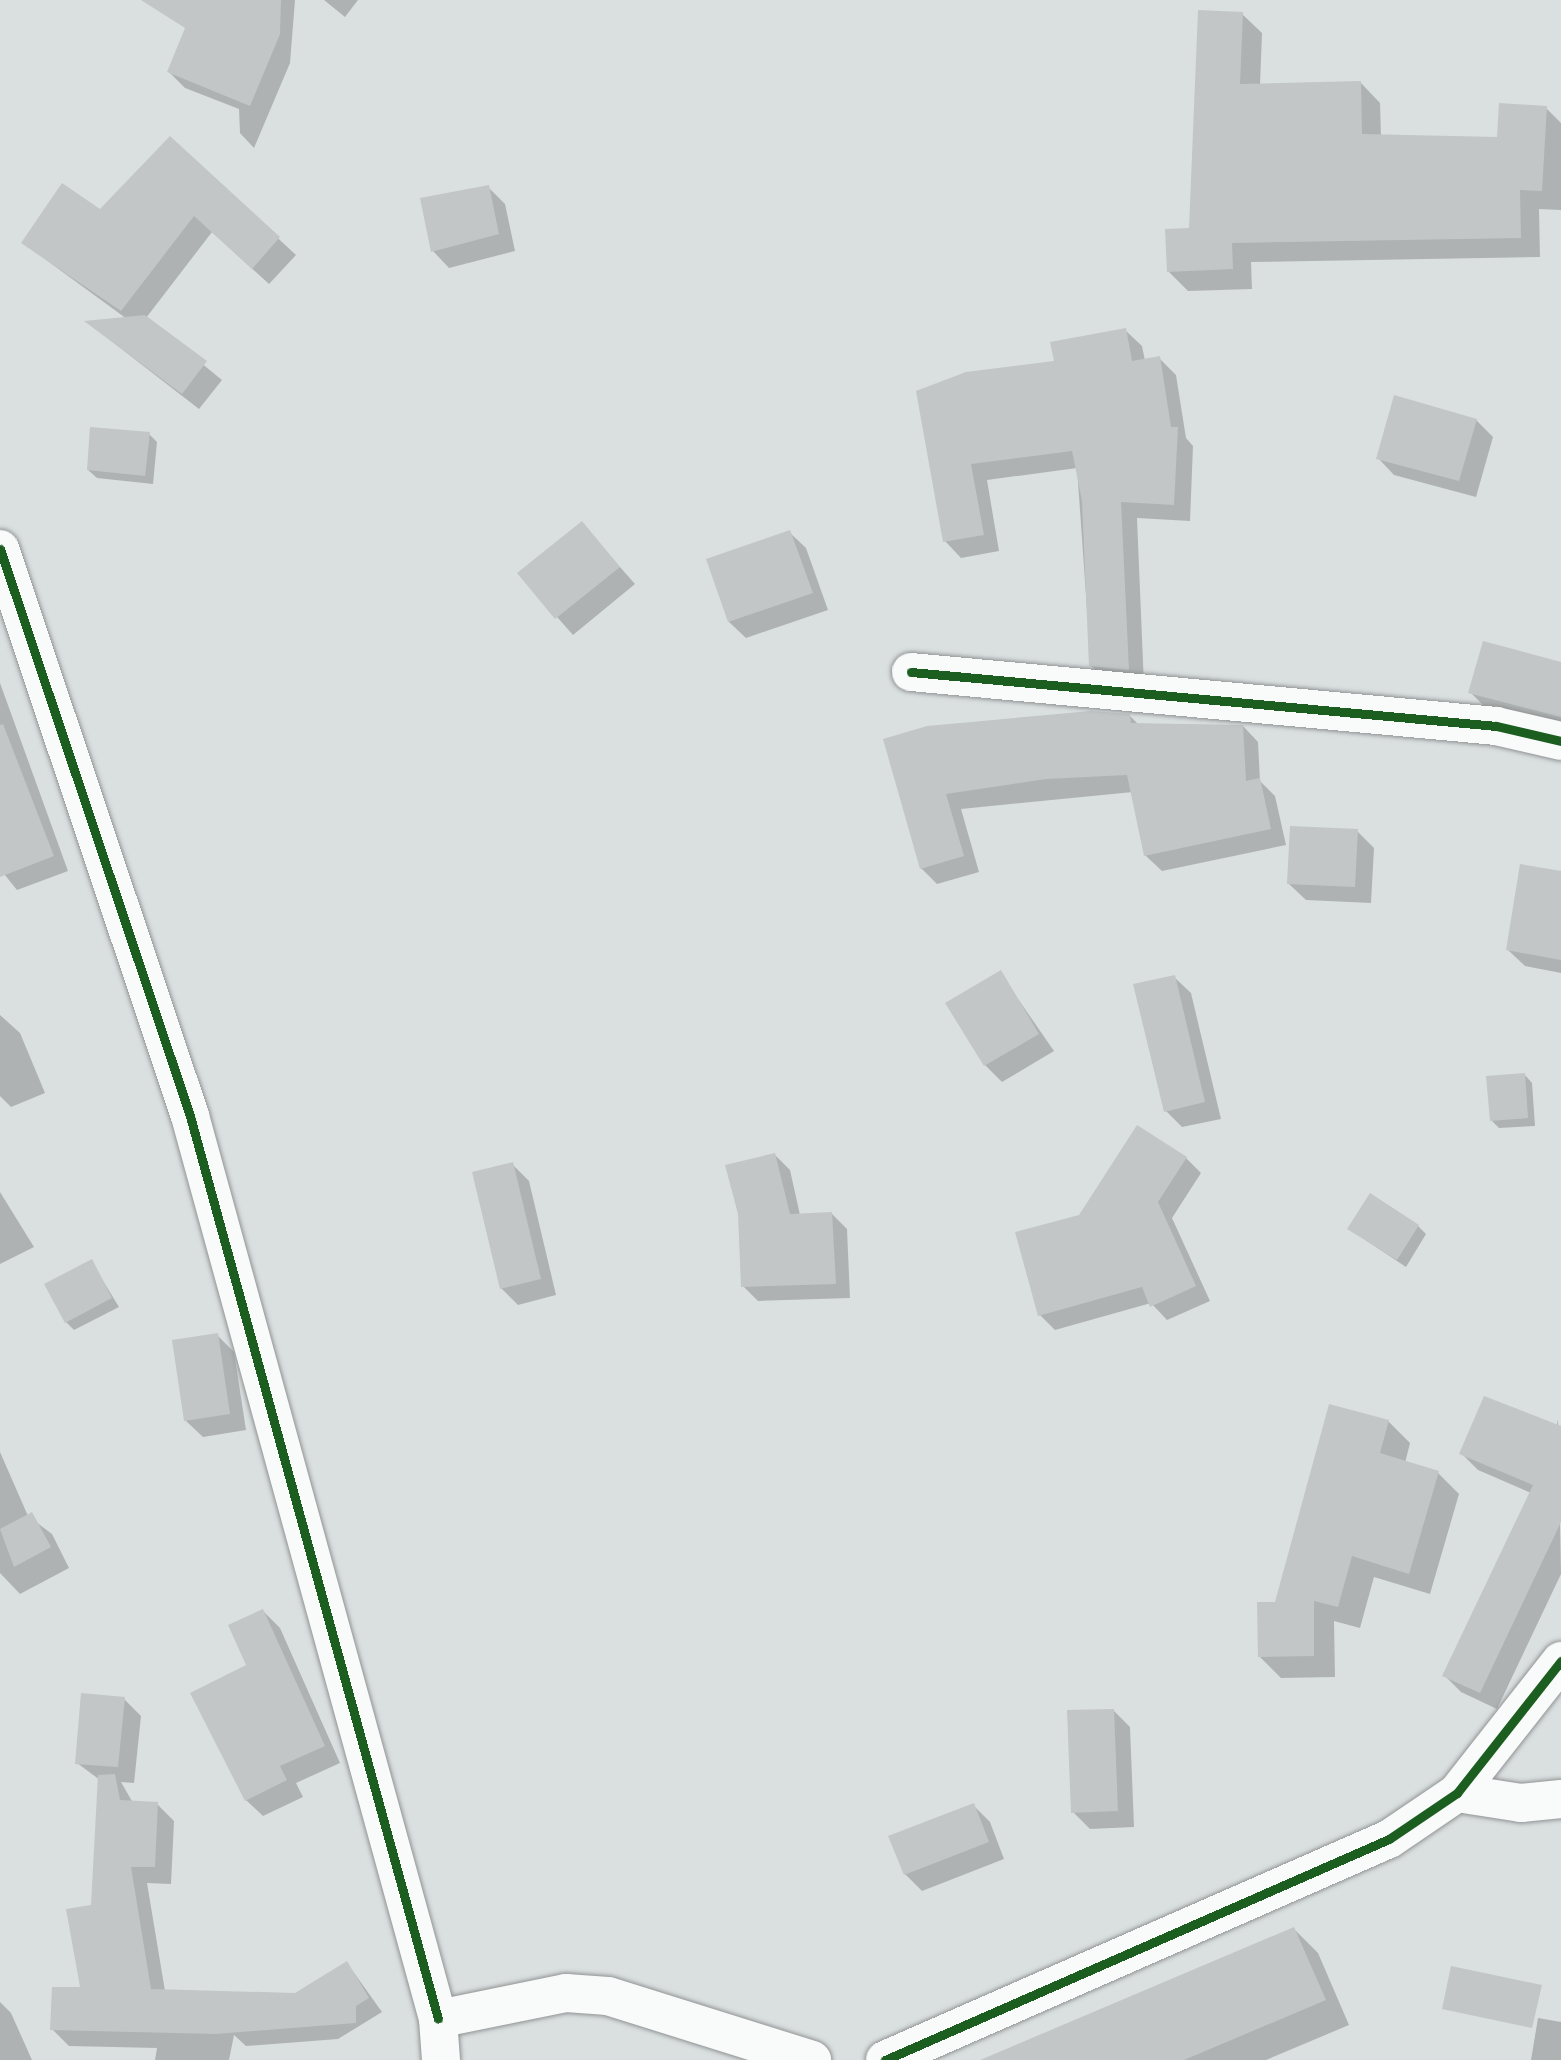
<!DOCTYPE html>
<html>
<head>
<meta charset="utf-8">
<style>
	body { margin:0 }
	#map { position:relative; width:1561px; height:2060px; overflow:hidden; background:#dadfdf; font-family:"Noto Sans",sans-serif }
	div>[style] { position:absolute }
	.shadow>* { inset:0; background:#0003 }
	.building>* { inset:0; background:#c2c6c6 }
	.roads { filter:drop-shadow(0 0 2px #919494) drop-shadow(0 0 2px #919494) }
	.minor>* { height:38px; margin:-19px; padding:0 19px; transform-origin:19px; border-radius:19px; background:#f9fafa }
	.cycleway>* { height:9px; margin:-4.5px; padding:0 4.5px; transform-origin:4.5px; border-radius:4.5px; background:#1b5e20 }
	span { translate:-50% -50%; white-space:nowrap; text-align:center; line-height:1.15; -webkit-text-stroke:6px #d8e1e1; paint-order:stroke }
</style>
</head>
<body>
<div id="map">
	<div class="shadow">
		<div style="clip-path:polygon(199px 0,295px 0,290px 63px,254px 148px,240px 133px,239px 109px,185px 88px,169px 72px)"></div>
		<div style="clip-path:polygon(324px 0,358px 0,345px 17px)"></div>
		<div style="clip-path:polygon(1242px 14px,1262px 33px,1260px 85px,1361px 83px,1380px 103px,1381px 136px,1499px 138px,1546px 108px,1561px 123px,1561px 210px,1539px 209px,1540px 257px,1251px 262px,1252px 289px,1188px 291px,1168px 271px,1190px 230px)"></div>
		<div style="clip-path:polygon(170px 138px,296px 255px,269px 284px,212px 232px,146px 318px,222px 380px,199px 409px,88px 323px,127px 319px,23px 243px,101px 211px)"></div>
		<div style="clip-path:polygon(488px 187px,505px 204px,515px 251px,449px 268px,433px 251px)"></div>
		<div style="clip-path:polygon(1125px 330px,1142px 346px,1145px 361px,1159px 358px,1176px 375px,1186px 438px,1193px 446px,1190px 521px,1137px 518px,1144px 686px,1108px 682px,1091px 666px,1077px 468px,987px 480px,999px 551px,961px 558px,945px 541px,918px 392px,1056px 362px)"></div>
		<div style="clip-path:polygon(1476px 420px,1493px 437px,1476px 497px,1394px 475px,1378px 458px)"></div>
		<div style="clip-path:polygon(149px 434px,157px 442px,153px 484px,97px 478px,88px 470px)"></div>
		<div style="clip-path:polygon(581px 523px,635px 584px,573px 635px,519px 574px)"></div>
		<div style="clip-path:polygon(789px 532px,806px 548px,828px 610px,746px 638px,729px 622px)"></div>
		<div style="clip-path:polygon(1561px 664px,1561px 728px,1487px 709px,1470px 692px)"></div>
		<div style="clip-path:polygon(0 683px,68px 871px,17px 890px,0 869px)"></div>
		<div style="clip-path:polygon(1130px 716px,1139px 725px,1243px 726px,1258px 742px,1260px 781px,1275px 796px,1286px 845px,1162px 871px,1146px 856px,1133px 792px,961px 809px,979px 872px,937px 884px,921px 868px,885px 740px)"></div>
		<div style="clip-path:polygon(1357px 831px,1374px 848px,1371px 903px,1306px 900px,1289px 884px)"></div>
		<div style="clip-path:polygon(1561px 873px,1561px 973px,1525px 966px,1508px 950px)"></div>
		<div style="clip-path:polygon(1000px 973px,1054px 1051px,1002px 1082px,985px 1065px)"></div>
		<div style="clip-path:polygon(1174px 977px,1191px 993px,1221px 1119px,1182px 1127px,1166px 1111px)"></div>
		<div style="clip-path:polygon(0 1015px,20px 1033px,45px 1093px,11px 1107px,0 1096px)"></div>
		<div style="clip-path:polygon(1524px 1074px,1532px 1083px,1535px 1126px,1499px 1128px,1491px 1120px)"></div>
		<div style="clip-path:polygon(775px 1155px,790px 1170px,800px 1215px,832px 1214px,847px 1229px,850px 1298px,758px 1301px,743px 1286px)"></div>
		<div style="clip-path:polygon(1186px 1158px,1201px 1173px,1172px 1218px,1210px 1301px,1167px 1320px,1151px 1303px,1055px 1330px,1040px 1315px,1081px 1216px)"></div>
		<div style="clip-path:polygon(512px 1164px,529px 1181px,556px 1295px,518px 1305px,501px 1288px)"></div>
		<div style="clip-path:polygon(0 1192px,34px 1247px,0 1264px)"></div>
		<div style="clip-path:polygon(1418px 1226px,1426px 1234px,1406px 1267px,1349px 1229px)"></div>
		<div style="clip-path:polygon(91px 1261px,119px 1307px,74px 1330px,66px 1322px)"></div>
		<div style="clip-path:polygon(217px 1335px,234px 1352px,246px 1430px,203px 1437px,186px 1421px)"></div>
		<div style="clip-path:polygon(1558px 1419px,1561px 1574px,1497px 1709px,1461px 1692px,1444px 1675px,1531px 1493px,1478px 1470px,1461px 1453px,1556px 1429px)"></div>
		<div style="clip-path:polygon(1388px 1421px,1410px 1443px,1405px 1463px,1438px 1473px,1459px 1494px,1430px 1594px,1374px 1577px,1360px 1628px,1334px 1621px,1335px 1677px,1281px 1678px,1259px 1656px,1276px 1604px)"></div>
		<div style="clip-path:polygon(0 1452px,28px 1516px,52px 1534px,69px 1568px,20px 1594px,0 1573px)"></div>
		<div style="clip-path:polygon(263px 1611px,280px 1628px,340px 1763px,296px 1783px,303px 1797px,263px 1816px,246px 1800px,248px 1666px)"></div>
		<div style="clip-path:polygon(124px 1699px,141px 1716px,134px 1783px,121px 1782px,133px 1803px,157px 1804px,174px 1821px,171px 1884px,147px 1883px,165px 1991px,235px 2032px,347px 1963px,382px 2012px,338px 2039px,246px 2046px,234px 2035px,229px 2060px,155px 2060px,157px 2048px,69px 2046px,52px 2029px,82px 1989px,93px 1906px,100px 1780px,77px 1763px)"></div>
		<div style="clip-path:polygon(1113px 1710px,1130px 1727px,1134px 1827px,1090px 1829px,1073px 1812px)"></div>
		<div style="clip-path:polygon(973px 1805px,990px 1822px,1004px 1859px,922px 1891px,905px 1874px)"></div>
		<div style="clip-path:polygon(1294px 1929px,1318px 1953px,1349px 2025px,1266px 2060px,1026px 2060px)"></div>
		<div style="clip-path:polygon(0 2002px,11px 2013px,32px 2060px,0 2060px)"></div>
		<div style="clip-path:polygon(1538px 2018px,1561px 2022px,1561px 2060px,1531px 2060px)"></div>
	</div>
	<div class="building">
		<div style="clip-path:polygon(141px 0,281px 0,280px 34px,250px 106px,167px 72px,185px 28px)"></div>
		<div style="clip-path:polygon(1198px 10px,1243px 12px,1240px 84px,1361px 81px,1362px 134px,1497px 137px,1499px 103px,1547px 106px,1542px 191px,1520px 190px,1521px 238px,1232px 243px,1233px 269px,1167px 272px,1165px 229px,1189px 228px)"></div>
		<div style="clip-path:polygon(170px 136px,280px 237px,252px 269px,194px 216px,121px 311px,21px 243px,62px 183px,100px 209px)"></div>
		<div style="clip-path:polygon(489px 185px,499px 234px,431px 252px,420px 198px)"></div>
		<div style="clip-path:polygon(145px 315px,207px 361px,182px 394px,84px 321px)"></div>
		<div style="clip-path:polygon(1126px 328px,1132px 361px,1160px 356px,1171px 427px,1178px 427px,1174px 505px,1121px 502px,1129px 670px,1089px 666px,1082px 501px,1072px 451px,971px 464px,984px 535px,943px 542px,916px 391px,966px 372px,1054px 361px,1050px 342px)"></div>
		<div style="clip-path:polygon(1394px 395px,1477px 419px,1459px 481px,1376px 459px)"></div>
		<div style="clip-path:polygon(90px 427px,150px 432px,145px 476px,87px 470px)"></div>
		<div style="clip-path:polygon(582px 521px,620px 567px,555px 619px,517px 573px)"></div>
		<div style="clip-path:polygon(790px 530px,813px 593px,728px 622px,706px 559px)"></div>
		<div style="clip-path:polygon(1483px 641px,1561px 662px,1561px 717px,1468px 693px)"></div>
		<div style="clip-path:polygon(1091px 711px,1130px 714px,1131px 723px,1243px 725px,1246px 781px,1260px 778px,1271px 829px,1144px 856px,1127px 775px,1046px 779px,946px 794px,964px 856px,920px 869px,883px 739px,927px 726px)"></div>
		<div style="clip-path:polygon(3px 724px,54px 856px,0 877px,0 725px)"></div>
		<div style="clip-path:polygon(1290px 826px,1358px 829px,1355px 887px,1287px 884px)"></div>
		<div style="clip-path:polygon(1520px 864px,1561px 871px,1561px 960px,1506px 950px)"></div>
		<div style="clip-path:polygon(1001px 970px,1039px 1034px,984px 1066px,945px 1003px)"></div>
		<div style="clip-path:polygon(1175px 975px,1205px 1102px,1164px 1112px,1133px 984px)"></div>
		<div style="clip-path:polygon(1525px 1073px,1528px 1118px,1490px 1121px,1486px 1076px)"></div>
		<div style="clip-path:polygon(1137px 1125px,1187px 1157px,1158px 1202px,1196px 1286px,1150px 1307px,1142px 1287px,1038px 1316px,1015px 1232px,1079px 1215px)"></div>
		<div style="clip-path:polygon(775px 1153px,790px 1214px,832px 1212px,836px 1284px,741px 1287px,738px 1214px,725px 1165px)"></div>
		<div style="clip-path:polygon(513px 1162px,541px 1279px,500px 1289px,472px 1172px)"></div>
		<div style="clip-path:polygon(1370px 1193px,1419px 1225px,1397px 1260px,1347px 1229px)"></div>
		<div style="clip-path:polygon(92px 1259px,112px 1298px,65px 1323px,44px 1284px)"></div>
		<div style="clip-path:polygon(218px 1333px,230px 1414px,184px 1421px,172px 1340px)"></div>
		<div style="clip-path:polygon(1484px 1396px,1561px 1426px,1561px 1522px,1480px 1693px,1442px 1676px,1533px 1485px,1459px 1454px)"></div>
		<div style="clip-path:polygon(1329px 1404px,1389px 1420px,1380px 1453px,1439px 1471px,1409px 1574px,1352px 1556px,1338px 1607px,1314px 1601px,1314px 1656px,1258px 1657px,1257px 1602px,1275px 1602px)"></div>
		<div style="clip-path:polygon(32px 1512px,51px 1547px,14px 1567px,0 1529px)"></div>
		<div style="clip-path:polygon(263px 1609px,325px 1746px,280px 1766px,287px 1780px,245px 1801px,190px 1693px,246px 1665px,228px 1625px)"></div>
		<div style="clip-path:polygon(81px 1693px,125px 1697px,118px 1767px,75px 1764px)"></div>
		<div style="clip-path:polygon(1114px 1709px,1118px 1811px,1071px 1813px,1067px 1710px)"></div>
		<div style="clip-path:polygon(115px 1774px,120px 1800px,158px 1802px,155px 1867px,131px 1867px,151px 1989px,295px 1993px,347px 1961px,369px 1998px,356px 2006px,356px 2023px,216px 2034px,50px 2030px,52px 1987px,80px 1987px,66px 1909px,91px 1905px,98px 1775px)"></div>
		<div style="clip-path:polygon(974px 1803px,989px 1842px,904px 1875px,888px 1836px)"></div>
		<div style="clip-path:polygon(1294px 1927px,1326px 2000px,1184px 2060px,980px 2060px)"></div>
		<div style="clip-path:polygon(1451px 1966px,1542px 1985px,1532px 2028px,1442px 2009px)"></div>
	</div>
	<div class="roads">
		<div class="minor">
			<div style="left:0;top:549px;width:598px;rotate:71.47deg"></div>
			<div style="left:190px;top:1116px;width:936px;rotate:74.64deg"></div>
			<div style="left:911px;top:672px;width:587px;rotate:5.27deg"></div>
			<div style="left:1496px;top:726px;width:67px;rotate:13deg"></div>
			<div style="left:1457px;top:1793px;width:65px;rotate:8.9deg"></div>
			<div style="left:1521px;top:1803px;width:40px;rotate:-5.7deg"></div>
			<div style="left:441px;top:2060px;width:41px;rotate:-94.2deg"></div>
			<div style="left:438px;top:2019px;width:131px;rotate:-11.5deg"></div>
			<div style="left:566px;top:1993px;width:42px;rotate:4.1deg"></div>
			<div style="left:608px;top:1996px;width:214px;rotate:17.4deg"></div>
			<div style="left:885px;top:2060px;width:550px;rotate:-23.68deg"></div>
			<div style="left:1389px;top:1839px;width:82px;rotate:-34.1deg"></div>
			<div style="left:1457px;top:1793px;width:168px;rotate:-51.8deg"></div>
		</div>
	</div>
	<div class="cycleway">
		<div style="left:0;top:549px;width:598px;rotate:71.47deg"></div>
		<div style="left:190px;top:1116px;width:936px;rotate:74.64deg"></div>
		<div style="left:911px;top:672px;width:587px;rotate:5.27deg"></div>
		<div style="left:1496px;top:726px;width:67px;rotate:13deg"></div>
		<div style="left:885px;top:2060px;width:550px;rotate:-23.68deg"></div>
		<div style="left:1389px;top:1839px;width:82px;rotate:-34.1deg"></div>
		<div style="left:1457px;top:1793px;width:168px;rotate:-51.8deg"></div>
	</div>
</div>
</body>
</html>
